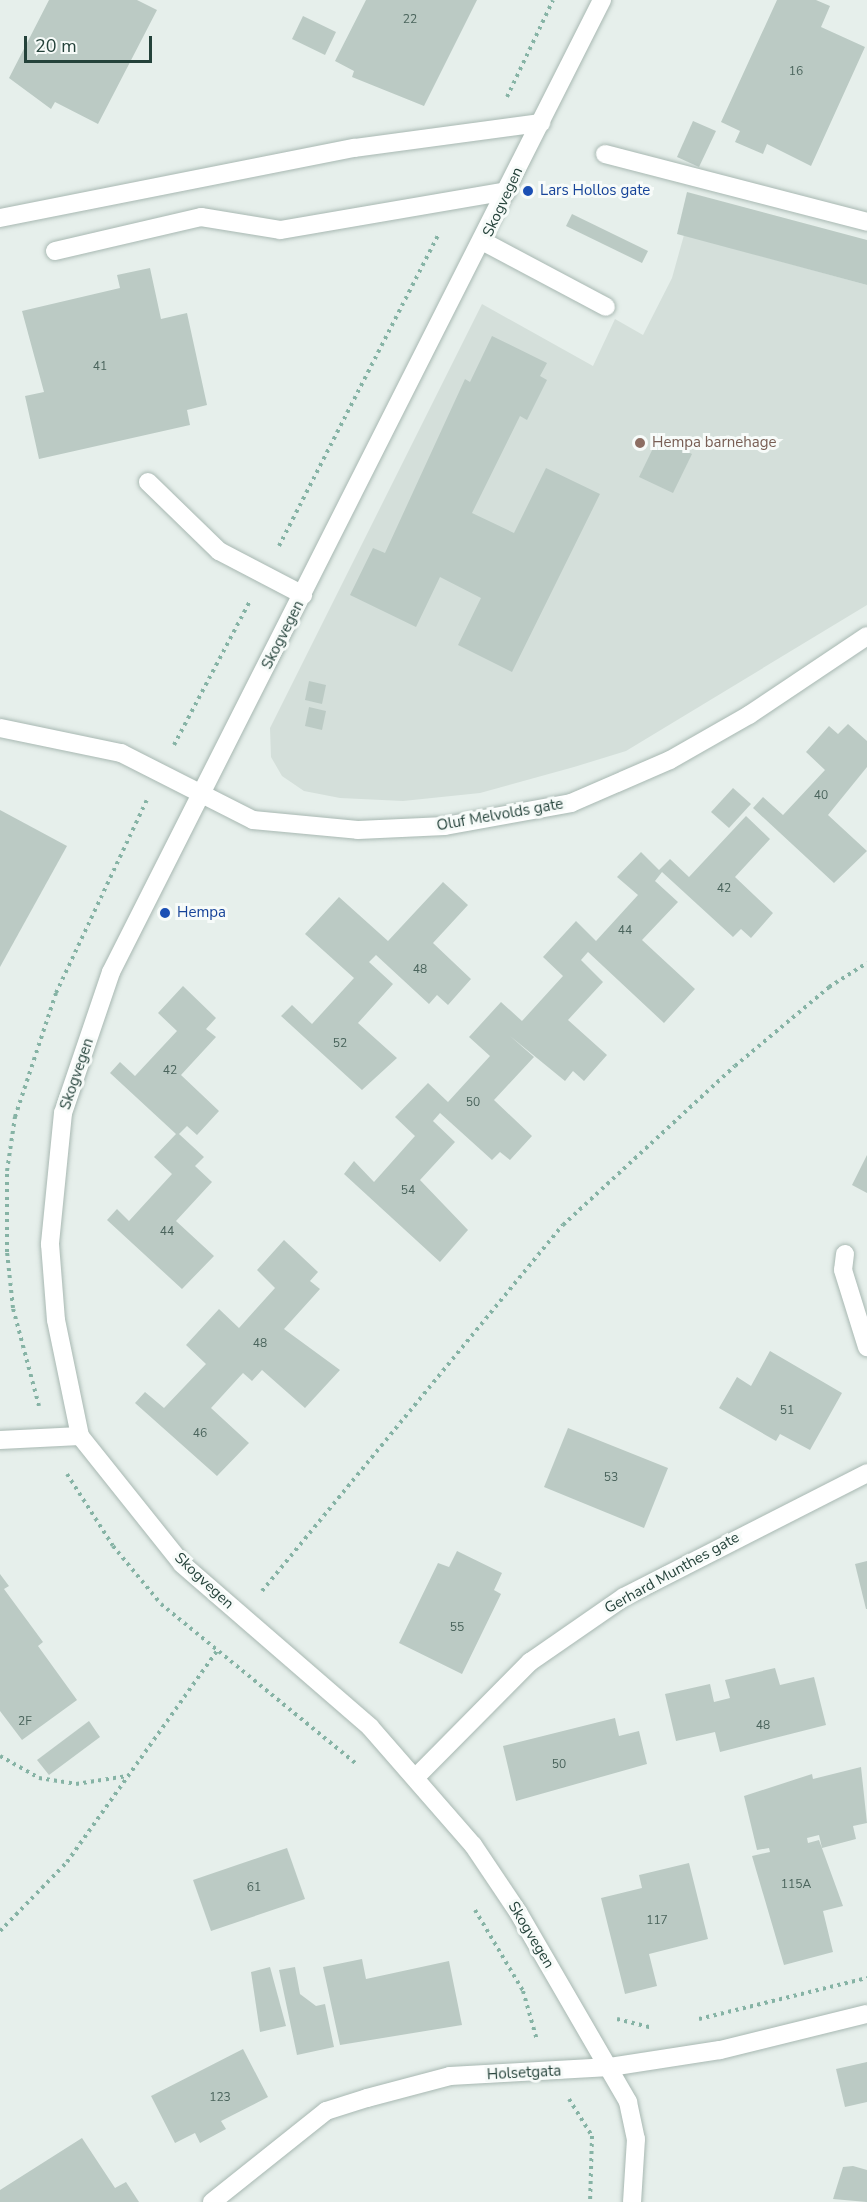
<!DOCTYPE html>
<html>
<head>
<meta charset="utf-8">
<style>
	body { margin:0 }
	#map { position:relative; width:867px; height:2202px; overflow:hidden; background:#e6efeb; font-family:"Nunito Sans",sans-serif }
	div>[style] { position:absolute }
	.built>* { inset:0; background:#d4dfda }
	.building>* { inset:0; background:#bbcac4 }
	.path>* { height:4px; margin-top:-2px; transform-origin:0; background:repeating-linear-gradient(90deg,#86b3a5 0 3px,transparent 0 7.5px) }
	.roads { filter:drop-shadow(0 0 2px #a8b8b2) drop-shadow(0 0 2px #a8b8b2) }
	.service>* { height:18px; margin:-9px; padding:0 9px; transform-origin:9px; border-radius:9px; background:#fff }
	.minor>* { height:18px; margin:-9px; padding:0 9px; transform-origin:9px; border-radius:9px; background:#fff }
	.dots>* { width:16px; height:16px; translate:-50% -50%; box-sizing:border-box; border:3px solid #f7fbf9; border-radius:50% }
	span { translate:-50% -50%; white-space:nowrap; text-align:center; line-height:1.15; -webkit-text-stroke:6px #f7fbf9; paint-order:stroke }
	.number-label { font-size:12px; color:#4a645c }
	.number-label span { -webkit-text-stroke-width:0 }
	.transit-label { font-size:15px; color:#164399 }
	.left { translate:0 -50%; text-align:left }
	.street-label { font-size:15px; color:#24423a }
	.education-label { font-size:15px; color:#785e54 }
	.scale { position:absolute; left:24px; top:36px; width:128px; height:27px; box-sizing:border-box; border:3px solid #24423a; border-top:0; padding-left:8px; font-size:18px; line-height:21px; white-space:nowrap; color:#24423a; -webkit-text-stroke:4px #f7fbf9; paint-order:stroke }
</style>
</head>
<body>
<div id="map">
	<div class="built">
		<div style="clip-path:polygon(684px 235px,867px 285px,867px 605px,626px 751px,574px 767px,480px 793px,403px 801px,340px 798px,304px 791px,282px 776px,271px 757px,270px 728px,482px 304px,593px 366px,615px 319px,643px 335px,672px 278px)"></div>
	</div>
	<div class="building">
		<div style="clip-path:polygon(49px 0,137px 0,157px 10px,98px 124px,55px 102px,51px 109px,9px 78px)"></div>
		<div style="clip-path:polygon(366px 0,477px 0,424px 106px,352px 77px,354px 71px,335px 61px)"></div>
		<div style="clip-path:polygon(777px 0,816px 0,830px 6px,821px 27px,865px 47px,811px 166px,767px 144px,763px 154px,735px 142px,740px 131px,721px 122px)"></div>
		<div style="clip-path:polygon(303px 16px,336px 32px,325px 55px,292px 39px)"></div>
		<div style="clip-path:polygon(693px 121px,716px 131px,699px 167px,677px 157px)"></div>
		<div style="clip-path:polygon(687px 192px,867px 240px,867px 285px,677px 234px)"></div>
		<div style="clip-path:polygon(572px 214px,648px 251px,642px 263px,566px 226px)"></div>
		<div style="clip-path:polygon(150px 268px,161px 319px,187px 313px,207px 405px,187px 410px,190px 425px,39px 459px,25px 396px,44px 392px,22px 311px,120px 288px,117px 275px)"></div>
		<div style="clip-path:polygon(492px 336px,547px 363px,540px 376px,547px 380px,527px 420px,520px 416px,472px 513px,514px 533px,546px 468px,600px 494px,512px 672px,458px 645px,481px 598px,440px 577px,416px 627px,350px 595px,373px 548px,385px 553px,465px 379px,470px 382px)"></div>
		<div style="clip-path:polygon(658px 438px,692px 454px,673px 493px,639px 477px)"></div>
		<div style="clip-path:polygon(309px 681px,326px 685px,322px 704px,305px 700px)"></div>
		<div style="clip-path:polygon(309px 707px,326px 711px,322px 730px,305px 726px)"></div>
		<div style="clip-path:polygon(848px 724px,867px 741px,867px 767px,828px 815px,867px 851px,834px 883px,753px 808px,763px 797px,783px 815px,825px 770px,806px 752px,829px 726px,838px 734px)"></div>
		<div style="clip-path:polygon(733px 788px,751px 804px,729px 828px,711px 812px)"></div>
		<div style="clip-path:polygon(0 810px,67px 846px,0 967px)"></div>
		<div style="clip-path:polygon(746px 816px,770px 839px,735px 877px,773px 913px,751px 938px,741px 929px,733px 937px,662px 872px,655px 881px,678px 902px,642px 940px,695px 989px,664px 1023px,588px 952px,581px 960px,603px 982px,568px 1020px,607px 1055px,584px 1081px,573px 1071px,565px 1081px,510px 1036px,534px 1057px,494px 1100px,532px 1136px,510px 1160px,500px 1152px,492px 1160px,440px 1113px,433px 1121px,455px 1142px,420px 1180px,468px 1230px,440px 1262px,344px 1174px,354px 1161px,374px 1182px,415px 1136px,395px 1117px,428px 1083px,448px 1102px,490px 1056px,469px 1037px,501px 1002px,522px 1021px,563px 976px,543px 957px,576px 921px,596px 941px,638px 895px,617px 877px,641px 852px,659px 870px,670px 859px,689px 877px)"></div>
		<div style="clip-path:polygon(443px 882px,468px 905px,433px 943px,471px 979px,448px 1005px,437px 995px,429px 1004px,376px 955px,369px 962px,393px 984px,358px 1023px,397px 1058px,362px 1090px,281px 1016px,292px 1005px,312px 1024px,354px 978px,305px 934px,339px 897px,388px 941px)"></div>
		<div style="clip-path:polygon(183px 986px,216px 1018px,206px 1029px,216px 1037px,181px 1075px,219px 1111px,197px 1135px,187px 1126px,179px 1134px,204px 1157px,195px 1166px,212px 1182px,176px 1221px,214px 1256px,182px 1289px,107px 1220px,117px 1209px,129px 1221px,172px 1174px,154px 1157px,176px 1134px,110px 1073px,120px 1062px,135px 1076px,177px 1031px,158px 1013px)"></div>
		<div style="clip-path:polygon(867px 1155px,867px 1193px,852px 1185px)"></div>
		<div style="clip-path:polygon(284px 1240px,318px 1272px,310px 1281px,320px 1289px,284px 1329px,340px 1370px,305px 1408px,262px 1370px,252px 1381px,243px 1373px,211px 1408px,249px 1443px,217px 1476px,135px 1403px,145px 1392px,164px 1408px,206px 1364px,186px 1345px,219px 1309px,239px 1328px,275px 1288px,257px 1270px)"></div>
		<div style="clip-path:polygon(770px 1351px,842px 1393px,810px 1450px,780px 1434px,776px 1441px,719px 1408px,737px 1377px,751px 1386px)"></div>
		<div style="clip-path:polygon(568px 1428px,668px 1468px,644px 1528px,544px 1487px)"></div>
		<div style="clip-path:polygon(457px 1551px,502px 1573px,494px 1590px,501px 1594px,462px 1674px,399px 1643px,438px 1563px,449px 1567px)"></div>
		<div style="clip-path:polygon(867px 1561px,867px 1609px,866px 1609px,855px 1564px)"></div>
		<div style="clip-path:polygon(0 1574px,9px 1586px,4px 1589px,43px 1642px,38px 1646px,77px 1700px,22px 1740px,0 1711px)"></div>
		<div style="clip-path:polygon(775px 1668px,780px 1685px,814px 1677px,826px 1725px,720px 1752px,715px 1732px,676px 1741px,665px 1694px,710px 1684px,714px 1702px,730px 1698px,725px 1680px)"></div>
		<div style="clip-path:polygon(615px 1718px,619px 1736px,639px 1731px,647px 1764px,516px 1801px,503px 1746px)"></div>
		<div style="clip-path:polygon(89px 1721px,100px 1737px,49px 1775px,37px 1760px)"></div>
		<div style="clip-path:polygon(861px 1767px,867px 1823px,853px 1826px,856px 1839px,822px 1848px,819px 1835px,807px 1838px,808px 1843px,819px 1840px,843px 1906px,823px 1911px,833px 1952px,784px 1965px,752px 1856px,770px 1852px,769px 1848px,757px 1850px,744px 1796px,812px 1774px,813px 1779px)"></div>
		<div style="clip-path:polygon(287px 1848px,305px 1899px,211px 1931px,193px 1880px)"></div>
		<div style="clip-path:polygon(689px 1863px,708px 1939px,649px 1954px,657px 1986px,625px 1994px,601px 1898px,642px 1888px,639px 1875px)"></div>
		<div style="clip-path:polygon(362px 1959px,366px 1979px,449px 1961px,462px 2025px,340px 2045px,323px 1967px)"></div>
		<div style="clip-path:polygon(270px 1967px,286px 2026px,260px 2032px,251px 1972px)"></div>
		<div style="clip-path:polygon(295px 1967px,300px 1994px,316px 2006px,325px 2004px,334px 2047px,297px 2055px,279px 1970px)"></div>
		<div style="clip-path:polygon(243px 2049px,268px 2097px,221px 2121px,226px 2129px,200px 2143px,195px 2133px,175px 2143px,151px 2096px)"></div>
		<div style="clip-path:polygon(867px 2062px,867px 2102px,845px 2107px,836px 2069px)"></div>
		<div style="clip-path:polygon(82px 2138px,115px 2188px,126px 2182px,139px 2202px,0 2202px,0 2190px)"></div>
		<div style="clip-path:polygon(853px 2166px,867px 2170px,867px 2202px,833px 2199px,843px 2167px)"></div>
	</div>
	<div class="path">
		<div style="left:507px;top:97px;width:107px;rotate:-64.6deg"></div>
		<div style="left:279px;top:546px;width:349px;rotate:-62.9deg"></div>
		<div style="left:174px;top:745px;width:163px;rotate:-62.2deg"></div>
		<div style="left:39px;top:1406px;width:101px;rotate:-104.9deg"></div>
		<div style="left:13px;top:1308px;width:56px;rotate:-96.1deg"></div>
		<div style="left:7px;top:1252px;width:81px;rotate:-90deg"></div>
		<div style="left:7px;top:1171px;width:55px;rotate:-81.6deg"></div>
		<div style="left:15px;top:1117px;width:131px;rotate:-71.7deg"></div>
		<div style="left:56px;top:993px;width:213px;rotate:-64.8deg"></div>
		<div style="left:67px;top:1474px;width:85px;rotate:57.4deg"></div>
		<div style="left:113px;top:1546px;width:75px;rotate:50.4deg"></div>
		<div style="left:161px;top:1604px;width:254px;rotate:39.3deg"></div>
		<div style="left:262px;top:1591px;width:474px;rotate:-50.6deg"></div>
		<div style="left:563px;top:1225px;width:234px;rotate:-42.8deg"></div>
		<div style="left:735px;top:1066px;width:123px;rotate:-40deg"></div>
		<div style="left:829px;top:987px;width:45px;rotate:-32.3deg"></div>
		<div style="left:0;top:1756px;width:45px;rotate:29.4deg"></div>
		<div style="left:39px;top:1778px;width:37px;rotate:9deg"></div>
		<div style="left:76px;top:1784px;width:52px;rotate:-8.9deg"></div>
		<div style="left:475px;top:1910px;width:94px;rotate:59.3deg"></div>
		<div style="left:523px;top:1991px;width:51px;rotate:74.1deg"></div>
		<div style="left:0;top:1931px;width:96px;rotate:-45.8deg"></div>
		<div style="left:67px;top:1862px;width:259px;rotate:-54.6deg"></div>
		<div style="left:617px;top:2019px;width:34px;rotate:14deg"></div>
		<div style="left:699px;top:2019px;width:173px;rotate:-13.7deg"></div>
		<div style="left:569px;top:2099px;width:44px;rotate:58.1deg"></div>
		<div style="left:592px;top:2136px;width:66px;rotate:91.7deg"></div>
	</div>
	<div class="roads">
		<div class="service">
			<div style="left:605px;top:154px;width:271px;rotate:14.5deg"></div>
			<div style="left:0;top:218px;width:362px;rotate:-11.2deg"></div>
			<div style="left:355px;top:148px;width:188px;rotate:-7.7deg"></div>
			<div style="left:484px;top:242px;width:138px;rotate:28deg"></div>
			<div style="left:55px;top:251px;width:150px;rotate:-13.1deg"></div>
			<div style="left:201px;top:217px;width:80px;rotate:9.3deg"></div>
			<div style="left:280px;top:230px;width:230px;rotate:-9.7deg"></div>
			<div style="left:148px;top:482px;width:99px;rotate:44.2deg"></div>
			<div style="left:219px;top:551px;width:95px;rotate:27.6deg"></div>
			<div style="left:845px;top:1254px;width:16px;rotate:97deg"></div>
			<div style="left:843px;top:1270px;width:81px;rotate:72.7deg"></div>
		</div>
		<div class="minor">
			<div style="left:602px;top:0;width:1089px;rotate:116.8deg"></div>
			<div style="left:111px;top:972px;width:149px;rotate:108.8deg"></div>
			<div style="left:63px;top:1113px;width:132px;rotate:95.7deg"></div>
			<div style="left:50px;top:1244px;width:76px;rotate:85.5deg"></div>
			<div style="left:56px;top:1320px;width:118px;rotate:78.3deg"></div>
			<div style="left:80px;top:1436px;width:164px;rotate:51.4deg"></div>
			<div style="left:182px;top:1564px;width:249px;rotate:40.9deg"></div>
			<div style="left:370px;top:1727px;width:157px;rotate:48.9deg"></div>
			<div style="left:473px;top:1845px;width:81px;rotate:56.1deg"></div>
			<div style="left:518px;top:1912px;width:220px;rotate:59.9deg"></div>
			<div style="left:628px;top:2102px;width:38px;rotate:78deg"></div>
			<div style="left:636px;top:2139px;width:63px;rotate:93.6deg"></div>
			<div style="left:0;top:728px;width:124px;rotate:11.7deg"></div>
			<div style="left:121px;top:753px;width:148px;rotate:26.9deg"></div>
			<div style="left:253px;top:820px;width:105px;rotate:5.4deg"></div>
			<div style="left:358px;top:830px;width:87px;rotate:-2.6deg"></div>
			<div style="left:445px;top:826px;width:128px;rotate:-10.3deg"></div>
			<div style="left:571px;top:803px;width:108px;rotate:-23.5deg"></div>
			<div style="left:670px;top:760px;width:91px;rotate:-29.7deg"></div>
			<div style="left:749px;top:715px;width:142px;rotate:-33.8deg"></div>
			<div style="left:0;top:1440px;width:80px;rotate:-2.9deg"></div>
			<div style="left:417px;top:1776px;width:161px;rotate:-45.3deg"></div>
			<div style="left:530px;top:1662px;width:114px;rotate:-34.7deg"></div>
			<div style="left:624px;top:1597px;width:273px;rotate:-27deg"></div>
			<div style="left:212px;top:2202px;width:146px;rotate:-38.6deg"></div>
			<div style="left:326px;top:2111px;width:43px;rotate:-17.6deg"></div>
			<div style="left:367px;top:2098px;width:86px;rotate:-14.8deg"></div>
			<div style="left:450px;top:2076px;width:160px;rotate:-3.2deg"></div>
			<div style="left:610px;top:2067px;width:111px;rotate:-8.8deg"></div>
			<div style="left:720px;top:2050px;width:151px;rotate:-13.8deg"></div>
		</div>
	</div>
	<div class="dots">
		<div style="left:528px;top:191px;background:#1a4fb4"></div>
		<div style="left:640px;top:443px;background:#8d6e63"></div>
		<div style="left:165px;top:913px;background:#1a4fb4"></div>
	</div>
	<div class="number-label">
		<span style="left:410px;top:20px">22</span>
		<span style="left:796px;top:72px">16</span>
		<span style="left:100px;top:367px">41</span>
		<span style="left:821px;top:796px">40</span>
		<span style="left:724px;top:889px">42</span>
		<span style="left:625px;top:931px">44</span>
		<span style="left:420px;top:970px">48</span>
		<span style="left:340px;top:1044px">52</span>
		<span style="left:170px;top:1071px">42</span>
		<span style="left:473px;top:1103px">50</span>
		<span style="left:408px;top:1191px">54</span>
		<span style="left:167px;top:1232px">44</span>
		<span style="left:260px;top:1344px">48</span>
		<span style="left:787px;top:1411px">51</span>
		<span style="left:200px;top:1434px">46</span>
		<span style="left:611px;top:1478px">53</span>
		<span style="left:457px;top:1628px">55</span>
		<span style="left:25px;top:1722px">2F</span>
		<span style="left:763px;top:1726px">48</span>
		<span style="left:559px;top:1765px">50</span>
		<span style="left:796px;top:1885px">115A</span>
		<span style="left:254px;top:1888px">61</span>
		<span style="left:657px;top:1921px">117</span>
		<span style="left:220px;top:2098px">123</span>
	</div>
	<div class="transit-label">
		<span class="left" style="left:540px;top:191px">Lars Hollos gate</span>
		<span class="left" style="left:177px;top:913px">Hempa</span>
	</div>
	<div class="street-label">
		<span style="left:503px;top:202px;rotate:-65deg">Skogvegen</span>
		<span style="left:283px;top:635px;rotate:-63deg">Skogvegen</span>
		<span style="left:500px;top:815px;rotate:-10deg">Oluf Melvolds gate</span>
		<span style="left:77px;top:1074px;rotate:-71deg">Skogvegen</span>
		<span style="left:672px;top:1573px;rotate:-29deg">Gerhard Munthes gate</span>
		<span style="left:204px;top:1581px;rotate:43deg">Skogvegen</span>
		<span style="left:531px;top:1935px;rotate:59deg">Skogvegen</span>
		<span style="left:524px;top:2073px;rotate:-3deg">Holsetgata</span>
	</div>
	<div class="education-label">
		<span class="left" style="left:652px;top:443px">Hempa barnehage</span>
	</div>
	<div class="scale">20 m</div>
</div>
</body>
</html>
